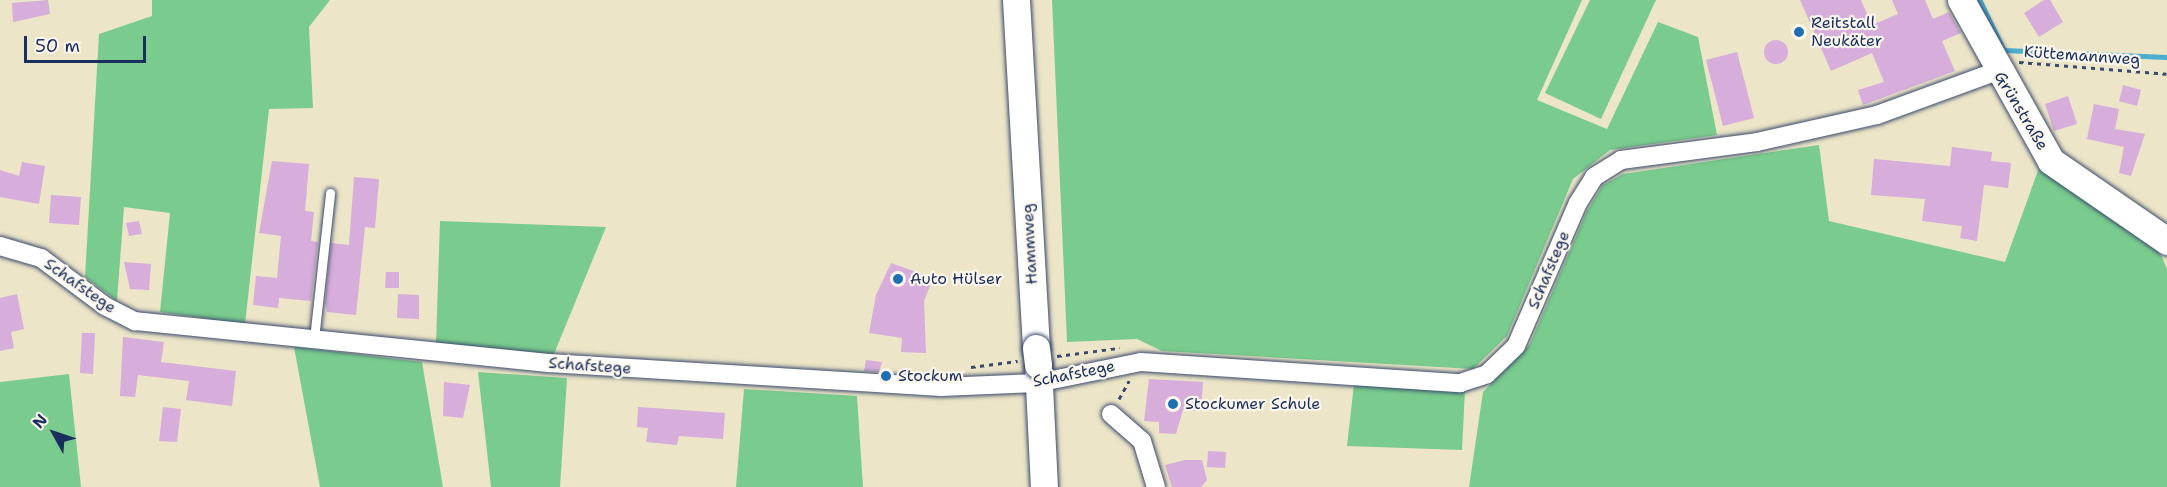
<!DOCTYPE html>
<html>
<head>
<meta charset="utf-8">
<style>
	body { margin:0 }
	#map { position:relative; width:2167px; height:487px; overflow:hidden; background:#ece5c7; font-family:"Shantell Sans",sans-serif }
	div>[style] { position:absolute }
	.green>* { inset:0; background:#7acc8e }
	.stream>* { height:4.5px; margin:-2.25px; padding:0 2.25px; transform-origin:2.25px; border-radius:2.25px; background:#4caecc }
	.building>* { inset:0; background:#d6addb }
	.round { border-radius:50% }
	.path>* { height:3px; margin-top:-1.5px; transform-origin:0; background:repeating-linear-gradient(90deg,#3a4a6e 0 4.5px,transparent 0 9px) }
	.roads { filter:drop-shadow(0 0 2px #3a4a6e) drop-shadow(0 0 2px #3a4a6e) }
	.lane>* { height:9px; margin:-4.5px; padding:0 4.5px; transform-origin:4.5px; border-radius:4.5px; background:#fff }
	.street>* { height:18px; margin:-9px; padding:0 9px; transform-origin:9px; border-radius:9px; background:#fff }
	.secondary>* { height:27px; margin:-13.5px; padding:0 13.5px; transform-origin:13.5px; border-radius:13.5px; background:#fff }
	.bridges { filter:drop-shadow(0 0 2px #3a4a6e) drop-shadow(0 0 2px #3a4a6e) }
	.secondary-bridge>* { height:27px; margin:-13.5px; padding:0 13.5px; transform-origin:13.5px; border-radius:13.5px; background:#fff }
	.dots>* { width:16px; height:16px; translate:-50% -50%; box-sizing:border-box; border:3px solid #fbf7ec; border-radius:50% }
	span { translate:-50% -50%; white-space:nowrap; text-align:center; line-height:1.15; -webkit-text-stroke:4.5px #fbf7ec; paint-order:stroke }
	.poi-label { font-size:16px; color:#1b2f5e }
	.left { translate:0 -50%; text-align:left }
	.street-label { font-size:16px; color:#1b2f5e }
	.north { position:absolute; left:24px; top:403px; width:60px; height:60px; -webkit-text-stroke:4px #fbf7ec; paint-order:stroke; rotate:310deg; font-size:16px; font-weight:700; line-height:24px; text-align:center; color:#1b2f5e }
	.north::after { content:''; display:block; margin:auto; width:21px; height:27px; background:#1b2f5e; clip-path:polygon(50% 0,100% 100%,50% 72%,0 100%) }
	.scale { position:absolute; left:24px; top:36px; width:122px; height:27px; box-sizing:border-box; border:3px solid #1b2f5e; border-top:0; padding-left:8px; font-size:18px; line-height:21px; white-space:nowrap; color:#1b2f5e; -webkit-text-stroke:4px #fbf7ec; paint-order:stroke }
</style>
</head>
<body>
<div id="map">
	<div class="green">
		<div style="clip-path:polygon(152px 0,330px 0,309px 27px,313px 108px,269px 109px,245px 324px,160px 312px,170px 213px,124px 207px,117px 301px,85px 277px,99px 34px,152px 16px)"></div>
		<div style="clip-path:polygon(1052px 0,1582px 0,1537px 100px,1607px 129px,1658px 22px,1698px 37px,1717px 135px,1610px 150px,1573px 179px,1507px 336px,1473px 369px,1162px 351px,1137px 339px,1067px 342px)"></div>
		<div style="clip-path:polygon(1590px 0,1656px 0,1601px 119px,1545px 93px)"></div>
		<div style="clip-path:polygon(1819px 145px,1829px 221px,2005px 262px,2039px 168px,2138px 232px,2161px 255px,2167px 269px,2167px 487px,1469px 487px,1483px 392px,1530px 344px,1587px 211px,1603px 185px,1623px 174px)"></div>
		<div style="clip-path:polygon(440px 221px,606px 227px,554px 354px,436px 343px)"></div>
		<div style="clip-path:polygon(294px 347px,422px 362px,443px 487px,320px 487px)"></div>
		<div style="clip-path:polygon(478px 372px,567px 378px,560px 487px,491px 487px)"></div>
		<div style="clip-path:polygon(69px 374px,81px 487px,0 487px,0 382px)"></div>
		<div style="clip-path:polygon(1354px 384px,1465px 390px,1462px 450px,1347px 446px)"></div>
		<div style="clip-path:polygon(744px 389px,857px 396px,863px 487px,736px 487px)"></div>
	</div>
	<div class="stream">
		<div style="left:1980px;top:0;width:55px;rotate:64.4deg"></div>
		<div style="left:2004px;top:50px;width:163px;rotate:2.5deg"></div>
	</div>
	<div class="building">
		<div style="clip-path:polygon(48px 0,50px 14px,13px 22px,12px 3px)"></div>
		<div style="clip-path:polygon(1800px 0,1861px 0,1872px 25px,1898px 14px,1892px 0,1925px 0,1933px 19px,1949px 12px,1961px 33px,1942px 41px,1955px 71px,1863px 105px,1858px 90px,1884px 82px,1872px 53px,1831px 71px)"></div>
		<div style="clip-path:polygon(2044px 0,2050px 0,2063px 22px,2039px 37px,2024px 13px)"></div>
		<div class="round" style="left:1764px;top:40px;width:24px;height:24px"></div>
		<div style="clip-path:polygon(1737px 52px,1754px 118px,1723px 126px,1706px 60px)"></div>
		<div style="clip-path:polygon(2123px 85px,2141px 90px,2137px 106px,2119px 101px)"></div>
		<div style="clip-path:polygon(2068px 96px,2077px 124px,2054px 131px,2045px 104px)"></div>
		<div style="clip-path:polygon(2094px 104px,2119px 109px,2115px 129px,2145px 134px,2131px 176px,2119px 173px,2124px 147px,2087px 139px)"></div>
		<div style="clip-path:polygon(1952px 147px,1992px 152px,1991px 161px,2011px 163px,2008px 188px,1984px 185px,1977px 241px,1960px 238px,1962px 226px,1922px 221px,1925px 199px,1871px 195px,1874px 159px,1950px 166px)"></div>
		<div style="clip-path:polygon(272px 161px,309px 164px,305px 211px,314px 212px,311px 241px,318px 242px,311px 301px,279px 298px,278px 308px,253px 305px,256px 276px,277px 278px,281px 236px,259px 233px)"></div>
		<div style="clip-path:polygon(22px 162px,45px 166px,39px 204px,0 197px,0 170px,19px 176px)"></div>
		<div style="clip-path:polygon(354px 177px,379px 179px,375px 228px,365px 227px,356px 315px,327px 312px,325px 302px,331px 243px,349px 245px)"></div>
		<div style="clip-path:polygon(51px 195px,81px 197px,79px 225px,49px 223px)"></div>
		<div style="clip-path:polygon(139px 221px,142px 234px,129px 236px,126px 223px)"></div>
		<div style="clip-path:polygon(124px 262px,151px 264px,149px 290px,130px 289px)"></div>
		<div style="clip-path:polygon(891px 263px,933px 278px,924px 301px,926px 353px,901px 352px,902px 338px,869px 333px,876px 295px)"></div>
		<div style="clip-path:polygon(386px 272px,399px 272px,399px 288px,385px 288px)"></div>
		<div style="clip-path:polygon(17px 294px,24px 329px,11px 332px,14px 348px,0 351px,0 298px)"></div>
		<div style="clip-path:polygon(398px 294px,419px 295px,419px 319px,397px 318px)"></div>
		<div style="clip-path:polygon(82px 333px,95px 333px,93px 374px,80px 373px)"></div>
		<div style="clip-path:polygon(123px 337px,164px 342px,161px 362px,236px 371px,232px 406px,186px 400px,189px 381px,138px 375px,135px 397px,120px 396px)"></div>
		<div style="clip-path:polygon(866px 360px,882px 362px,879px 372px,864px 371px)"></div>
		<div style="clip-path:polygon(1149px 379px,1203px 382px,1201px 411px,1183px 410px,1176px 434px,1159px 433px,1159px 422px,1144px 421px)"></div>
		<div style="clip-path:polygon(444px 382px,470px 385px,463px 418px,443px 416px)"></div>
		<div style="clip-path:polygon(163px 407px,181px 409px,177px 442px,159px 441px)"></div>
		<div style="clip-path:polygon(638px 407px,725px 413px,723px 439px,679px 436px,677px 445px,646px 442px,648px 428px,637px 427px)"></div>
		<div style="clip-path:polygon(1208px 451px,1226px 452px,1225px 468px,1207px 467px)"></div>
		<div style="clip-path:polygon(1185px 460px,1202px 460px,1207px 480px,1201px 487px,1172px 487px,1165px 465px)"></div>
	</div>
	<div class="path">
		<div style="left:2019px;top:62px;width:148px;rotate:4.6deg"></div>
		<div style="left:1057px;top:356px;width:63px;rotate:-7.4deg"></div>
		<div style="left:971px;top:367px;width:47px;rotate:-7.3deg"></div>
		<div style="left:1119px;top:399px;width:21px;rotate:-61deg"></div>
	</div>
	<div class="roads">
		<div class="lane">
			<div style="left:314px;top:339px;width:147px;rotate:-83.7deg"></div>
		</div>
		<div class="street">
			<div style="left:0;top:246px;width:43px;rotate:16.3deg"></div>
			<div style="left:41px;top:258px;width:80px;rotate:36.9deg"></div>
			<div style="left:105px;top:306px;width:34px;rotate:27deg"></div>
			<div style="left:135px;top:321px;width:416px;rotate:5.8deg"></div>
			<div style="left:549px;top:363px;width:393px;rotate:3.5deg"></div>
			<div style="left:941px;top:387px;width:96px;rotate:-2.4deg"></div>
			<div style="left:1037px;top:383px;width:106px;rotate:-11.4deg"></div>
			<div style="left:1141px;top:362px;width:320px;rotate:3.8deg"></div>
			<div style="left:1460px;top:383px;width:28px;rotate:-18deg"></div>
			<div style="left:1487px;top:374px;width:40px;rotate:-44deg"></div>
			<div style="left:1516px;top:346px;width:156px;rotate:-66.6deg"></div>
			<div style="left:1578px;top:203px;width:31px;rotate:-58deg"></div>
			<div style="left:1594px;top:177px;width:32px;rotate:-32deg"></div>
			<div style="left:1621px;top:160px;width:137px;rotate:-7.5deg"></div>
			<div style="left:1757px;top:142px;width:123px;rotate:-12.7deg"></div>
			<div style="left:1877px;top:115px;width:128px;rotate:-20.1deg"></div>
			<div style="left:1111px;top:414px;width:41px;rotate:41.1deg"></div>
			<div style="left:1142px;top:441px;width:48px;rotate:73.1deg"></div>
		</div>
		<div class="secondary">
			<div style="left:1016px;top:0;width:349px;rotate:86.7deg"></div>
			<div style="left:1961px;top:0;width:184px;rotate:60.8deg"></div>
			<div style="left:2051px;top:161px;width:141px;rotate:34.6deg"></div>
			<div style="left:1038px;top:365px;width:122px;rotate:87.2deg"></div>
		</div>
	</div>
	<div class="bridges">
		<div class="secondary-bridge">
			<div style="left:1036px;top:348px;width:17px;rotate:83deg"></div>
		</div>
	</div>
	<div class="dots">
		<div style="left:1799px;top:32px;background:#1f6fb2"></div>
		<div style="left:898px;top:279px;background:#1f6fb2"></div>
		<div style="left:886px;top:376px;background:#1f6fb2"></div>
		<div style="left:1173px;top:404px;background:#1f6fb2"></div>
	</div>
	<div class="poi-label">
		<span class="left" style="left:1811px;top:32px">Reitstall<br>Neukäter</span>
		<span class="left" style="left:910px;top:279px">Auto Hülser</span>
		<span class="left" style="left:898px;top:376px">Stockum</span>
		<span class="left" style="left:1185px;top:404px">Stockumer Schule</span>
	</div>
	<div class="street-label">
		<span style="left:2082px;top:56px;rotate:4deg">Küttemannweg</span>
		<span style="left:2021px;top:111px;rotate:59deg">Grünstraße</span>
		<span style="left:1030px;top:244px;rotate:-93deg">Hammweg</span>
		<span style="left:1549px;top:270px;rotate:-67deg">Schafstege</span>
		<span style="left:80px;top:286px;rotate:35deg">Schafstege</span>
		<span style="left:590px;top:366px;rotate:4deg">Schafstege</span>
		<span style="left:1074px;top:374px;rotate:-11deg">Schafstege</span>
	</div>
	<div class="north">N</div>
	<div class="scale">50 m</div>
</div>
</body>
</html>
